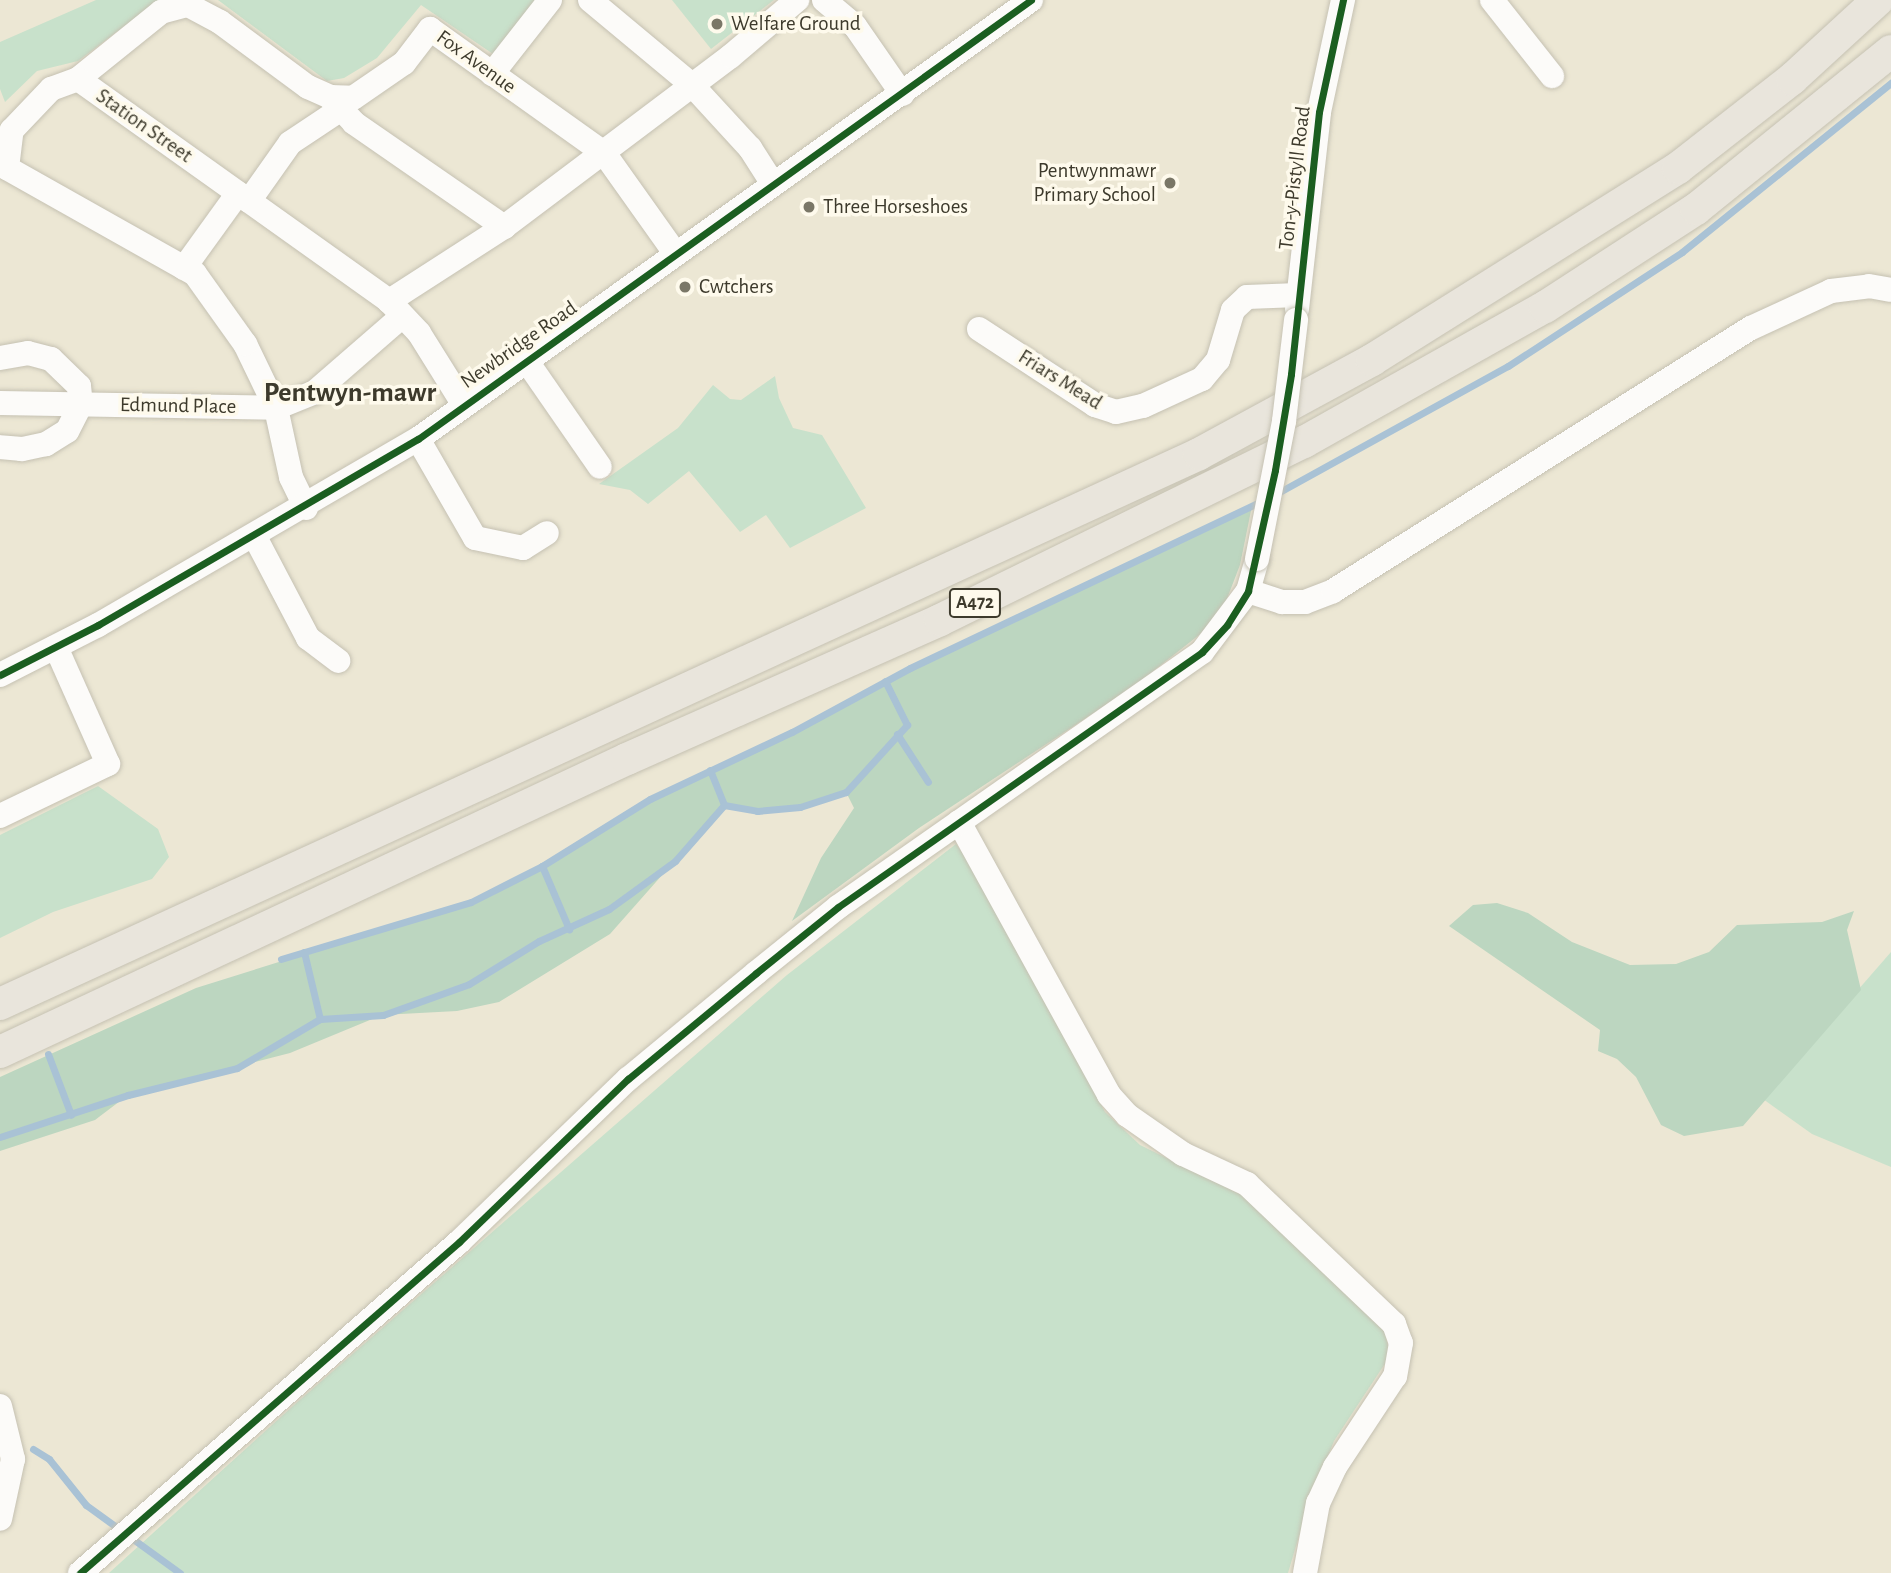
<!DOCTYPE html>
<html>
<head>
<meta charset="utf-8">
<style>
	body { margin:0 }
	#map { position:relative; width:1891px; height:1573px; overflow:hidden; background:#ece7d4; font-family:"Alegreya Sans",sans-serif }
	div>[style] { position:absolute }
	.green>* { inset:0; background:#c8e1cb }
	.forest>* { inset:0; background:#bcd6c0 }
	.stream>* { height:7px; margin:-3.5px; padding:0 3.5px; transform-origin:3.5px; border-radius:3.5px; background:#a9c2d5 }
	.roads { filter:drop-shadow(0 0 2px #c5c1b2) drop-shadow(0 0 2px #c5c1b2) }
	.minor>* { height:24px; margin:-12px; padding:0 12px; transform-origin:12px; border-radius:12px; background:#fcfbf9 }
	.major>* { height:32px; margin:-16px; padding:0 16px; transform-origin:16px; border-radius:16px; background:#e9e5dc }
	.bridges { filter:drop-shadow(0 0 2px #c5c1b2) drop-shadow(0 0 2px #c5c1b2) }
	.minor-bridge>* { height:24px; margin:-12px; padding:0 12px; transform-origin:12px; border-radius:12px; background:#fcfbf9 }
	.cycleway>* { height:7px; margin:-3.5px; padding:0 3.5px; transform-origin:3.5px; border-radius:3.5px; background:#1b5e20 }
	.dots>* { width:19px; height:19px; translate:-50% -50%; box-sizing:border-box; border:4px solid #fefaec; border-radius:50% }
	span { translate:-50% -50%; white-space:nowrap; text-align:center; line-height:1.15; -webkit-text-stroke:7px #fefaec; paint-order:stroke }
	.shield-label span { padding:2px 5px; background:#fefaec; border:2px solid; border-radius:5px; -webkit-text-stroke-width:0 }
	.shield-label { font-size:19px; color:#3d3a2c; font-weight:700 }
	.poi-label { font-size:21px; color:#3d3a2c }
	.left { translate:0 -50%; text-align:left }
	.right { translate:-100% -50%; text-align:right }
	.street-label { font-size:21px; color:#3d3a2c }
	.district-label { font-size:28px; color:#3d3a2c; font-weight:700 }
</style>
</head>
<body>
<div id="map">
	<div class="green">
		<div style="clip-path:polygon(96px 0,159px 0,78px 61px,37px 71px,5px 102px,0 89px,0 42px)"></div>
		<div style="clip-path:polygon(218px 0,539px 0,496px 56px,421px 5px,377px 58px,344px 78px,327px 81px)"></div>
		<div style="clip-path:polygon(672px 0,774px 0,711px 49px)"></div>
		<div style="clip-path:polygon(775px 376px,779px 398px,793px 428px,822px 435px,866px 508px,790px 548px,766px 515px,740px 532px,689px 471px,648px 504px,630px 490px,599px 484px,678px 428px,713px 385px,730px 399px,741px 400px)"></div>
		<div style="clip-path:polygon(98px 786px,158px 829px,169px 857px,152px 879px,53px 912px,0 938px,0 835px)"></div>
		<div style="clip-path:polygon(956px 844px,987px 888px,1105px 1112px,1140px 1145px,1244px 1196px,1385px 1332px,1390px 1356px,1334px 1441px,1310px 1499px,1288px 1573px,109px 1573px,294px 1405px,787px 975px)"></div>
		<div style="clip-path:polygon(1891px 952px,1891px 1167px,1812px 1134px,1763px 1099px)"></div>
	</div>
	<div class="forest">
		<div style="clip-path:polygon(1252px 506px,1240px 565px,1223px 609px,1199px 635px,1133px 687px,919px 828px,792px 921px,821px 858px,854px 808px,846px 792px,800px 807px,757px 811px,724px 805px,610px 934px,499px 1002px,457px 1011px,382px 1015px,290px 1053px,128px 1095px,95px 1120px,0 1151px,0 1077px,196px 988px,471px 902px,542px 866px,650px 799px,792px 732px,910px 668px)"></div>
		<div style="clip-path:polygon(1497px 903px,1528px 913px,1572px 942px,1630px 965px,1676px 964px,1709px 952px,1737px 925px,1822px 922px,1854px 911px,1847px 930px,1861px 990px,1743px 1126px,1684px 1136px,1661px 1125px,1636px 1077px,1617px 1059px,1598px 1051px,1600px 1030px,1449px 926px,1473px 905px)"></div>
	</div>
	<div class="stream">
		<div style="left:1274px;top:495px;width:267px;rotate:-28.9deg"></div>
		<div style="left:1508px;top:366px;width:208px;rotate:-33.2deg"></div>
		<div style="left:1682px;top:252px;width:269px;rotate:-39deg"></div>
		<div style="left:897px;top:734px;width:57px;rotate:57.1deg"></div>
		<div style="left:710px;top:770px;width:38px;rotate:68deg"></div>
		<div style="left:542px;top:866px;width:69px;rotate:66.8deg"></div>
		<div style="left:304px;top:952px;width:69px;rotate:76.6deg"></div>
		<div style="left:281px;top:959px;width:198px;rotate:-16.7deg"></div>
		<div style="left:471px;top:902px;width:80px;rotate:-26.9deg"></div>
		<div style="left:542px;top:866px;width:127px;rotate:-31.8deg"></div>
		<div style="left:650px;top:799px;width:157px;rotate:-25.3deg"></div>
		<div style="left:792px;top:732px;width:134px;rotate:-28.5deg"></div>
		<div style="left:910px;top:668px;width:392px;rotate:-25.4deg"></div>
		<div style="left:48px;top:1054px;width:65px;rotate:69.3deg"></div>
		<div style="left:0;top:1137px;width:135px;rotate:-18.2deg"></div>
		<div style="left:128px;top:1095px;width:112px;rotate:-13.9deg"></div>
		<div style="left:237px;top:1068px;width:96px;rotate:-30.6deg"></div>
		<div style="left:320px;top:1019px;width:63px;rotate:-3.6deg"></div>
		<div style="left:383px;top:1015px;width:91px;rotate:-19.8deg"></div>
		<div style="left:469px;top:984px;width:82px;rotate:-31.6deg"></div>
		<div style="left:539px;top:941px;width:77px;rotate:-24.6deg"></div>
		<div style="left:609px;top:909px;width:82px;rotate:-36deg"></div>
		<div style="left:675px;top:861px;width:74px;rotate:-48.8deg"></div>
		<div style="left:724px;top:805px;width:34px;rotate:10deg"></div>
		<div style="left:757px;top:811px;width:43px;rotate:-5.3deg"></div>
		<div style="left:800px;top:807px;width:48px;rotate:-18.1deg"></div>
		<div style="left:846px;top:792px;width:91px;rotate:-47.7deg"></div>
		<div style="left:907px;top:725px;width:49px;rotate:-116.6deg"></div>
		<div style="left:33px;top:1449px;width:19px;rotate:32deg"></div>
		<div style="left:49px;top:1459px;width:59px;rotate:51.2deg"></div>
		<div style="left:86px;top:1505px;width:116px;rotate:35.9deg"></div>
	</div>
	<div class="roads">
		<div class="minor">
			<div style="left:590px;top:0;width:133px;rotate:39.8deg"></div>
			<div style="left:692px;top:85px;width:86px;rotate:47.4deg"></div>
			<div style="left:750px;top:148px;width:43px;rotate:57.4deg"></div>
			<div style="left:824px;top:0;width:40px;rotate:40deg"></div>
			<div style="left:855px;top:26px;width:83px;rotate:55.3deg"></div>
			<div style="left:1492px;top:0;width:97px;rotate:51.7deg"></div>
			<div style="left:492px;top:74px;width:94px;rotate:-51.9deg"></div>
			<div style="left:78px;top:79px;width:107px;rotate:-38.9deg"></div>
			<div style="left:161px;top:12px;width:28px;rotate:-15deg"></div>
			<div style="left:188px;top:5px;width:36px;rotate:28deg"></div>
			<div style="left:220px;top:22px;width:109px;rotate:36.5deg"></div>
			<div style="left:308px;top:87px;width:24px;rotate:24deg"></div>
			<div style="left:330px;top:97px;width:23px;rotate:2deg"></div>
			<div style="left:353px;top:98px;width:62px;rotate:-34.5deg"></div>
			<div style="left:404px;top:63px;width:43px;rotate:-52.6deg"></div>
			<div style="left:430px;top:29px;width:214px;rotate:35.5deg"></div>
			<div style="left:604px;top:153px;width:123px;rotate:54.6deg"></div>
			<div style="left:330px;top:97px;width:35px;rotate:47deg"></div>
			<div style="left:354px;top:123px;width:183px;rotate:34.7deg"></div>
			<div style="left:504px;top:227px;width:137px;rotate:147.2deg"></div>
			<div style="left:249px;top:201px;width:71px;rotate:-54.7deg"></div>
			<div style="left:290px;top:143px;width:61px;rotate:-33.7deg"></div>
			<div style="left:504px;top:227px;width:284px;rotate:-37deg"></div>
			<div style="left:731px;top:56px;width:87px;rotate:-40.3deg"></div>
			<div style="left:184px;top:268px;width:92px;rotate:-54.2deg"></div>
			<div style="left:1297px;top:309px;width:198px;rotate:-83.6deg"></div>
			<div style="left:1319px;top:112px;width:115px;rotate:-77.9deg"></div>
			<div style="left:979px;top:329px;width:139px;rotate:33.2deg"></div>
			<div style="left:1095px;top:405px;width:22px;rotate:18deg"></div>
			<div style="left:1116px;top:412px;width:28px;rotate:-13deg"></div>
			<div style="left:1143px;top:406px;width:65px;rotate:-24.6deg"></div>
			<div style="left:1202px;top:379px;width:25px;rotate:-50deg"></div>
			<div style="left:1218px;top:360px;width:52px;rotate:-73.3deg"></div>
			<div style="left:1233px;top:310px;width:19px;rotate:-43deg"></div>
			<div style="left:1247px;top:297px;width:51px;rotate:-2.2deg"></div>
			<div style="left:0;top:358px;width:28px;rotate:-10deg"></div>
			<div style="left:28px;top:353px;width:24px;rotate:15deg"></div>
			<div style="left:51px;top:359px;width:39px;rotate:44deg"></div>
			<div style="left:79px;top:386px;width:18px;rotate:84deg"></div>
			<div style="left:81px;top:404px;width:30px;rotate:117deg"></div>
			<div style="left:67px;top:431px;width:25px;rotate:148deg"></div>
			<div style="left:46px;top:444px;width:25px;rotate:168deg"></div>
			<div style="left:22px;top:449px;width:22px;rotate:-175deg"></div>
			<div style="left:528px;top:363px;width:126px;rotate:55.3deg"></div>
			<div style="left:0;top:403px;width:276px;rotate:1deg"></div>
			<div style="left:276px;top:408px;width:42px;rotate:-22.3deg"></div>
			<div style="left:315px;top:392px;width:113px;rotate:-41deg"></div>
			<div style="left:418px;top:439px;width:114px;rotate:60.1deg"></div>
			<div style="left:475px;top:538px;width:49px;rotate:11.8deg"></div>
			<div style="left:523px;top:548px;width:28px;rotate:-32deg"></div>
			<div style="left:306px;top:508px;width:34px;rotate:-116deg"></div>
			<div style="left:291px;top:477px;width:71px;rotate:-102.3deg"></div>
			<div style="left:276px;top:408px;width:71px;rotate:-115.8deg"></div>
			<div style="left:245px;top:344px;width:86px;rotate:-125.5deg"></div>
			<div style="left:195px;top:274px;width:216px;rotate:-150.6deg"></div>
			<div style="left:7px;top:168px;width:38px;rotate:-83deg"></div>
			<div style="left:12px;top:130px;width:57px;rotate:-46.4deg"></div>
			<div style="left:51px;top:89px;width:29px;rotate:-20deg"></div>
			<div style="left:78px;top:79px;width:382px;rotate:35.5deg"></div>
			<div style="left:389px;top:301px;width:44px;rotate:46.8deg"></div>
			<div style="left:419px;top:333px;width:85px;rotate:58deg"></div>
			<div style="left:255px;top:537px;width:114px;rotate:62.3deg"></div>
			<div style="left:308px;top:638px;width:38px;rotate:37deg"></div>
			<div style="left:1248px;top:591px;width:36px;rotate:18deg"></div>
			<div style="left:1282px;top:602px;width:23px"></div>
			<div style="left:1305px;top:602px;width:30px;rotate:-21deg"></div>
			<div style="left:1333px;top:591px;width:494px;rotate:-32.2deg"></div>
			<div style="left:1751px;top:328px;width:88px;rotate:-24.8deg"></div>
			<div style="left:1831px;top:291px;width:38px;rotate:-7deg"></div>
			<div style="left:1869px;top:286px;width:22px;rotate:10deg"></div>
			<div style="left:0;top:675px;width:110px;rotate:-27deg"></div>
			<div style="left:98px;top:625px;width:370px;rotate:-30.2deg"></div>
			<div style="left:418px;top:439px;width:754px;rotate:-35.61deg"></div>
			<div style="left:0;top:816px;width:120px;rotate:-25.7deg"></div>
			<div style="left:108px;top:764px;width:128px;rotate:-114deg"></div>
			<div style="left:959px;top:822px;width:311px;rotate:61.2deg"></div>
			<div style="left:1109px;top:1095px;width:27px;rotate:48deg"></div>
			<div style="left:1127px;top:1115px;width:68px;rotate:34.9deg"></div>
			<div style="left:1183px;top:1154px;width:71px;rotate:25.1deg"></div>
			<div style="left:1247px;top:1184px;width:203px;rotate:43.6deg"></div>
			<div style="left:1394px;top:1324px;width:20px;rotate:70deg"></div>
			<div style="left:1401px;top:1343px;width:34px;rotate:100deg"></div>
			<div style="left:1395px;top:1376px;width:109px;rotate:123.4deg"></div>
			<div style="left:1335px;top:1467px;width:40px;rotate:115deg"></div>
			<div style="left:1318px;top:1503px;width:71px;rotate:100.5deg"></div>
			<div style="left:0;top:1406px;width:55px;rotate:76.2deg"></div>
			<div style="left:13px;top:1459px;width:61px;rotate:102.2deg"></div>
			<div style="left:80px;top:1573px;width:503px;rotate:-41.13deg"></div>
			<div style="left:459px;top:1242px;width:235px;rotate:-44deg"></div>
			<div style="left:628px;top:1079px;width:166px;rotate:-39.6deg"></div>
			<div style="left:756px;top:973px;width:105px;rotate:-38.8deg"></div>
			<div style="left:838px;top:907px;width:444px;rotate:-35deg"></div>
			<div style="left:1202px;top:652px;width:76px;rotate:-53deg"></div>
			<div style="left:1248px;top:591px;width:33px;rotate:-74deg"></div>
		</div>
		<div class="major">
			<div style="left:0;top:1004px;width:1319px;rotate:-24.64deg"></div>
			<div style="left:1199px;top:454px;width:197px;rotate:-28.5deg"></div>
			<div style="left:1372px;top:360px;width:361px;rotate:-32.1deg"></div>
			<div style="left:1678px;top:168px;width:145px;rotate:-38deg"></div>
			<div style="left:1792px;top:79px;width:117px;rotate:-42.6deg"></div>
			<div style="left:0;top:1052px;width:692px;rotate:-25.05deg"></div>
			<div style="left:627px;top:759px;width:342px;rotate:-23.9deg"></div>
			<div style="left:940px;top:620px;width:405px;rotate:-26.1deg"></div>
			<div style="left:1304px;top:442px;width:276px;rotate:-29.3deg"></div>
			<div style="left:1545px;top:307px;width:180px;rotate:-33deg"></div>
			<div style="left:1696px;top:209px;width:251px;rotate:-39deg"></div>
		</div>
	</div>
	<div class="bridges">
		<div class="minor-bridge">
			<div style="left:1257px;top:559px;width:141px;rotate:-78.9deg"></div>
			<div style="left:1284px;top:421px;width:102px;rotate:-83.2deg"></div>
		</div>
	</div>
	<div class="cycleway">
		<div style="left:0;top:675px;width:110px;rotate:-27deg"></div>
		<div style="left:98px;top:625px;width:370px;rotate:-30.2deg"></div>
		<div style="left:418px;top:439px;width:754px;rotate:-35.61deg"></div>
		<div style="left:80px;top:1573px;width:503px;rotate:-41.13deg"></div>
		<div style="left:459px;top:1242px;width:235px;rotate:-44deg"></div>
		<div style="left:628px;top:1079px;width:166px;rotate:-39.6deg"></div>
		<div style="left:756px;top:973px;width:105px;rotate:-38.8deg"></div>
		<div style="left:838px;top:907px;width:444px;rotate:-35deg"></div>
		<div style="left:1202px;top:652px;width:37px;rotate:-47deg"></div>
		<div style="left:1227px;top:625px;width:40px;rotate:-58deg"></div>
		<div style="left:1248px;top:591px;width:124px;rotate:-77.4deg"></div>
		<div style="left:1275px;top:470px;width:97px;rotate:-80.5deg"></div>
		<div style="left:1291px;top:374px;width:263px;rotate:-83.9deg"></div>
		<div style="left:1319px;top:112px;width:115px;rotate:-77.9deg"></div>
	</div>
	<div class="dots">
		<div style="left:717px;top:24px;background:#7a7767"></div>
		<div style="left:1170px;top:183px;background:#7a7767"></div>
		<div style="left:809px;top:207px;background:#7a7767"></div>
		<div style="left:685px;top:287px;background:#7a7767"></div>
	</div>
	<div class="shield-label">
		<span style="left:975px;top:603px">A472</span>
	</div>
	<div class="poi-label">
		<span class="left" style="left:731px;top:24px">Welfare Ground</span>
		<span class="right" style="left:1156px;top:183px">Pentwynmawr<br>Primary School</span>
		<span class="left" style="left:823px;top:207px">Three Horseshoes</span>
		<span class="left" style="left:699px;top:287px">Cwtchers</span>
	</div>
	<div class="street-label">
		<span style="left:476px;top:62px;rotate:36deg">Fox Avenue</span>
		<span style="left:144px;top:126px;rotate:35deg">Station Street</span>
		<span style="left:1295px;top:178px;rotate:-83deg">Ton-y-Pistyll Road</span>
		<span style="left:519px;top:345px;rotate:-35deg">Newbridge Road</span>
		<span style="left:1060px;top:380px;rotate:32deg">Friars Mead</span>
		<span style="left:178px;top:406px;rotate:1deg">Edmund Place</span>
	</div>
	<div class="district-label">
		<span style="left:350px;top:393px">Pentwyn-mawr</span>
	</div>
</div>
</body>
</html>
